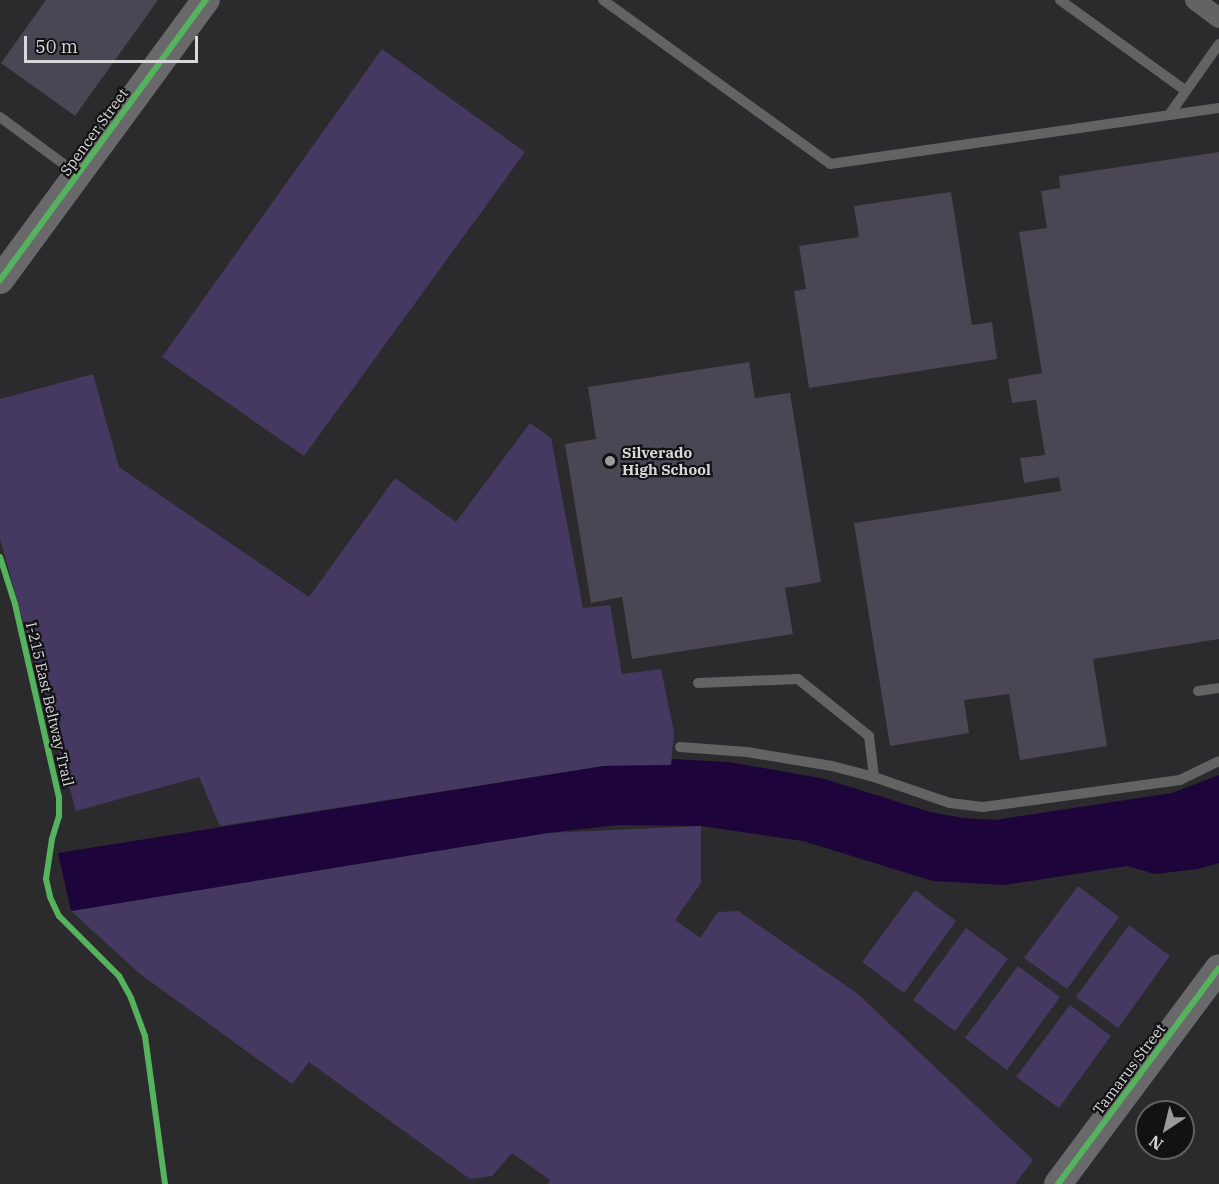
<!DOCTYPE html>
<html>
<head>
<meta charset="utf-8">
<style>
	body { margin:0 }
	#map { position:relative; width:1219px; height:1184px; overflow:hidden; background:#2b2a2c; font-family:"IBM Plex Serif",serif }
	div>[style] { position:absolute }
	.green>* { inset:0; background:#453961 }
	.water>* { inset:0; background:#1d043b }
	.building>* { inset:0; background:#4a4653 }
	.lane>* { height:10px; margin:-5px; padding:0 5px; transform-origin:5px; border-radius:5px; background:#636364 }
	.street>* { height:20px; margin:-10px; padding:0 10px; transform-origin:10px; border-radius:10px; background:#636364 }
	.secondary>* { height:28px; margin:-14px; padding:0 14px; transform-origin:14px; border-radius:14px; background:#69686b }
	.cycleway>* { height:6px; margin:-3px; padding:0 3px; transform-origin:3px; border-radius:3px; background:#56b35d }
	.dots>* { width:16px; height:16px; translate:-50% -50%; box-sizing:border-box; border:3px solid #121214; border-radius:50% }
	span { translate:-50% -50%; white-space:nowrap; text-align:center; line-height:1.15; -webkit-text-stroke:4.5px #121214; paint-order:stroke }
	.street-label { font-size:15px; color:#d8d7da }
	.poi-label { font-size:15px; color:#d8d7da; font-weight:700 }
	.left { translate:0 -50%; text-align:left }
	.north { position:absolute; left:1135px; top:1100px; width:60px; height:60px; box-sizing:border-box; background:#121214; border:2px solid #616163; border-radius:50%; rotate:215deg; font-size:16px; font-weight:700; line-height:24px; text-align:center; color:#d8d7da }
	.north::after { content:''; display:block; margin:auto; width:21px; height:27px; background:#9b9a9d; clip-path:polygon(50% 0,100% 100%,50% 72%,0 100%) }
	.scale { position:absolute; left:24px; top:36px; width:174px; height:27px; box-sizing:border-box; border:3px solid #d8d7da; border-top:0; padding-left:8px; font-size:18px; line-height:21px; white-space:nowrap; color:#d8d7da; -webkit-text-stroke:4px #121214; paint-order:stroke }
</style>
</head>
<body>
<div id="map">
	<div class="green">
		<div style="clip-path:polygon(382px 49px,525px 152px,304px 456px,162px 357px)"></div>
		<div style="clip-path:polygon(93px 374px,119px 467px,309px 597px,395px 478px,456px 522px,530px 423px,551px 438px,583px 608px,610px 605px,622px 674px,661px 669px,674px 732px,671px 765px,604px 766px,220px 826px,199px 777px,76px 811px,0 539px,0 399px)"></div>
		<div style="clip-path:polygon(701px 826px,701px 883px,675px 920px,700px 938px,718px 912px,738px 911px,858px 994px,1033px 1160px,1015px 1184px,548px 1184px,550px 1180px,512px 1153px,492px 1176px,470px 1179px,309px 1062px,292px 1084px,140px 974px,71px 911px,547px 833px)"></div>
		<div style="clip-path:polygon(1078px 886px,1119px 917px,1067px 989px,1024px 958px)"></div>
		<div style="clip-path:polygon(915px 890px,956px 921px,904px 993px,862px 962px)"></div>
		<div style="clip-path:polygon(1129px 925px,1170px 956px,1118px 1028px,1076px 997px)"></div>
		<div style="clip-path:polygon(966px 928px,1008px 959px,955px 1031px,913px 1000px)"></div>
		<div style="clip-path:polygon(1018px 966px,1060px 997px,1007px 1070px,965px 1038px)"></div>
		<div style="clip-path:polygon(1070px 1005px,1111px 1036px,1059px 1108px,1016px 1077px)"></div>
	</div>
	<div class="water">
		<div style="clip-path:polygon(672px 759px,729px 762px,825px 779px,930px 812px,963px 818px,995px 820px,1172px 793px,1219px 775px,1219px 863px,1198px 869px,1155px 874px,1127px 866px,1004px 885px,933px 881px,803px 841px,701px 826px,618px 825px,547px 833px,71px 911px,58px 853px,604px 766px,671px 765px)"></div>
	</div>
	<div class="building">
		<div style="clip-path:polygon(46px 0,158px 0,75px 116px,1px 63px)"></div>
		<div style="clip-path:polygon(1219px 152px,1219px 639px,1093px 659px,1107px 746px,1020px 760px,1009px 694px,964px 700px,969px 733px,890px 746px,854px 523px,1061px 491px,1059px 477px,1024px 483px,1020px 458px,1045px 455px,1036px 400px,1012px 403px,1008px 379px,1042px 373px,1019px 232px,1047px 228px,1041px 191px,1060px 188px,1059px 176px)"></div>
		<div style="clip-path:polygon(951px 192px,972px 325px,992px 322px,997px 359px,809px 388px,794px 291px,806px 289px,799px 246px,859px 237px,854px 206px)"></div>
		<div style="clip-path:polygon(749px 362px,755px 398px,790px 393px,821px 582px,785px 588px,793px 634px,632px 659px,622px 597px,591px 603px,565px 444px,596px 439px,588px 387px)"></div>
	</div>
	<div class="lane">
		<div style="left:603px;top:0;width:280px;rotate:35.8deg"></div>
		<div style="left:830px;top:164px;width:393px;rotate:-8.2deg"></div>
		<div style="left:1060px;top:0;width:154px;rotate:35.8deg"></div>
		<div style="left:1169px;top:115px;width:87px;rotate:-54.8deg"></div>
		<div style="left:0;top:117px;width:96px;rotate:36.5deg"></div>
		<div style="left:698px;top:683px;width:100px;rotate:-2.3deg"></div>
		<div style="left:798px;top:679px;width:91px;rotate:38.8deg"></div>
		<div style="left:869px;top:736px;width:41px;rotate:83deg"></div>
		<div style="left:1198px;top:691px;width:21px;rotate:-8deg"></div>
		<div style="left:680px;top:747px;width:67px;rotate:4.3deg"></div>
		<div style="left:747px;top:752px;width:86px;rotate:9.4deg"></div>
		<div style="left:832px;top:766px;width:43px;rotate:14.7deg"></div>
		<div style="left:874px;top:777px;width:80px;rotate:18.9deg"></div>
		<div style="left:950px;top:803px;width:33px;rotate:7deg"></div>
		<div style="left:983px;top:807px;width:199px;rotate:-7.8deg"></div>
		<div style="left:1180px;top:780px;width:43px;rotate:-26deg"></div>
	</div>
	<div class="street">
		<div style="left:1195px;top:0;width:30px;rotate:37deg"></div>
	</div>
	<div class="secondary">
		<div style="left:0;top:280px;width:348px;rotate:-53.7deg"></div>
		<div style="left:1058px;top:1184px;width:269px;rotate:-53.3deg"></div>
	</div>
	<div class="cycleway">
		<div style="left:0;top:280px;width:348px;rotate:-53.7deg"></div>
		<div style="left:0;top:557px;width:49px;rotate:72.3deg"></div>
		<div style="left:15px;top:604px;width:198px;rotate:77.2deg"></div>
		<div style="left:59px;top:797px;width:19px;rotate:90deg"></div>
		<div style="left:59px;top:816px;width:24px;rotate:107deg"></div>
		<div style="left:52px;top:839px;width:40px;rotate:98.5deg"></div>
		<div style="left:46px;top:879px;width:18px;rotate:77deg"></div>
		<div style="left:50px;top:897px;width:21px;rotate:65deg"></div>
		<div style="left:59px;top:916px;width:85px;rotate:45deg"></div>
		<div style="left:119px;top:976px;width:25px;rotate:61deg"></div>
		<div style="left:131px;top:998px;width:40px;rotate:69.8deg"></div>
		<div style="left:145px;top:1036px;width:149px;rotate:82.3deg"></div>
		<div style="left:1058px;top:1184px;width:269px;rotate:-53.3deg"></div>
	</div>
	<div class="dots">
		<div style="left:610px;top:461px;background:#9b9a9d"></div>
	</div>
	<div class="street-label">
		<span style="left:94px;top:132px;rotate:-54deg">Spencer Street</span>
		<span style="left:50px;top:704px;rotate:77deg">I-215 East Beltway Trail</span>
		<span style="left:1129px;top:1069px;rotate:-53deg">Tamarus Street</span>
	</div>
	<div class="poi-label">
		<span class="left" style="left:622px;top:461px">Silverado<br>High School</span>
	</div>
	<div class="north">N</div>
	<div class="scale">50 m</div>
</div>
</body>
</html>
